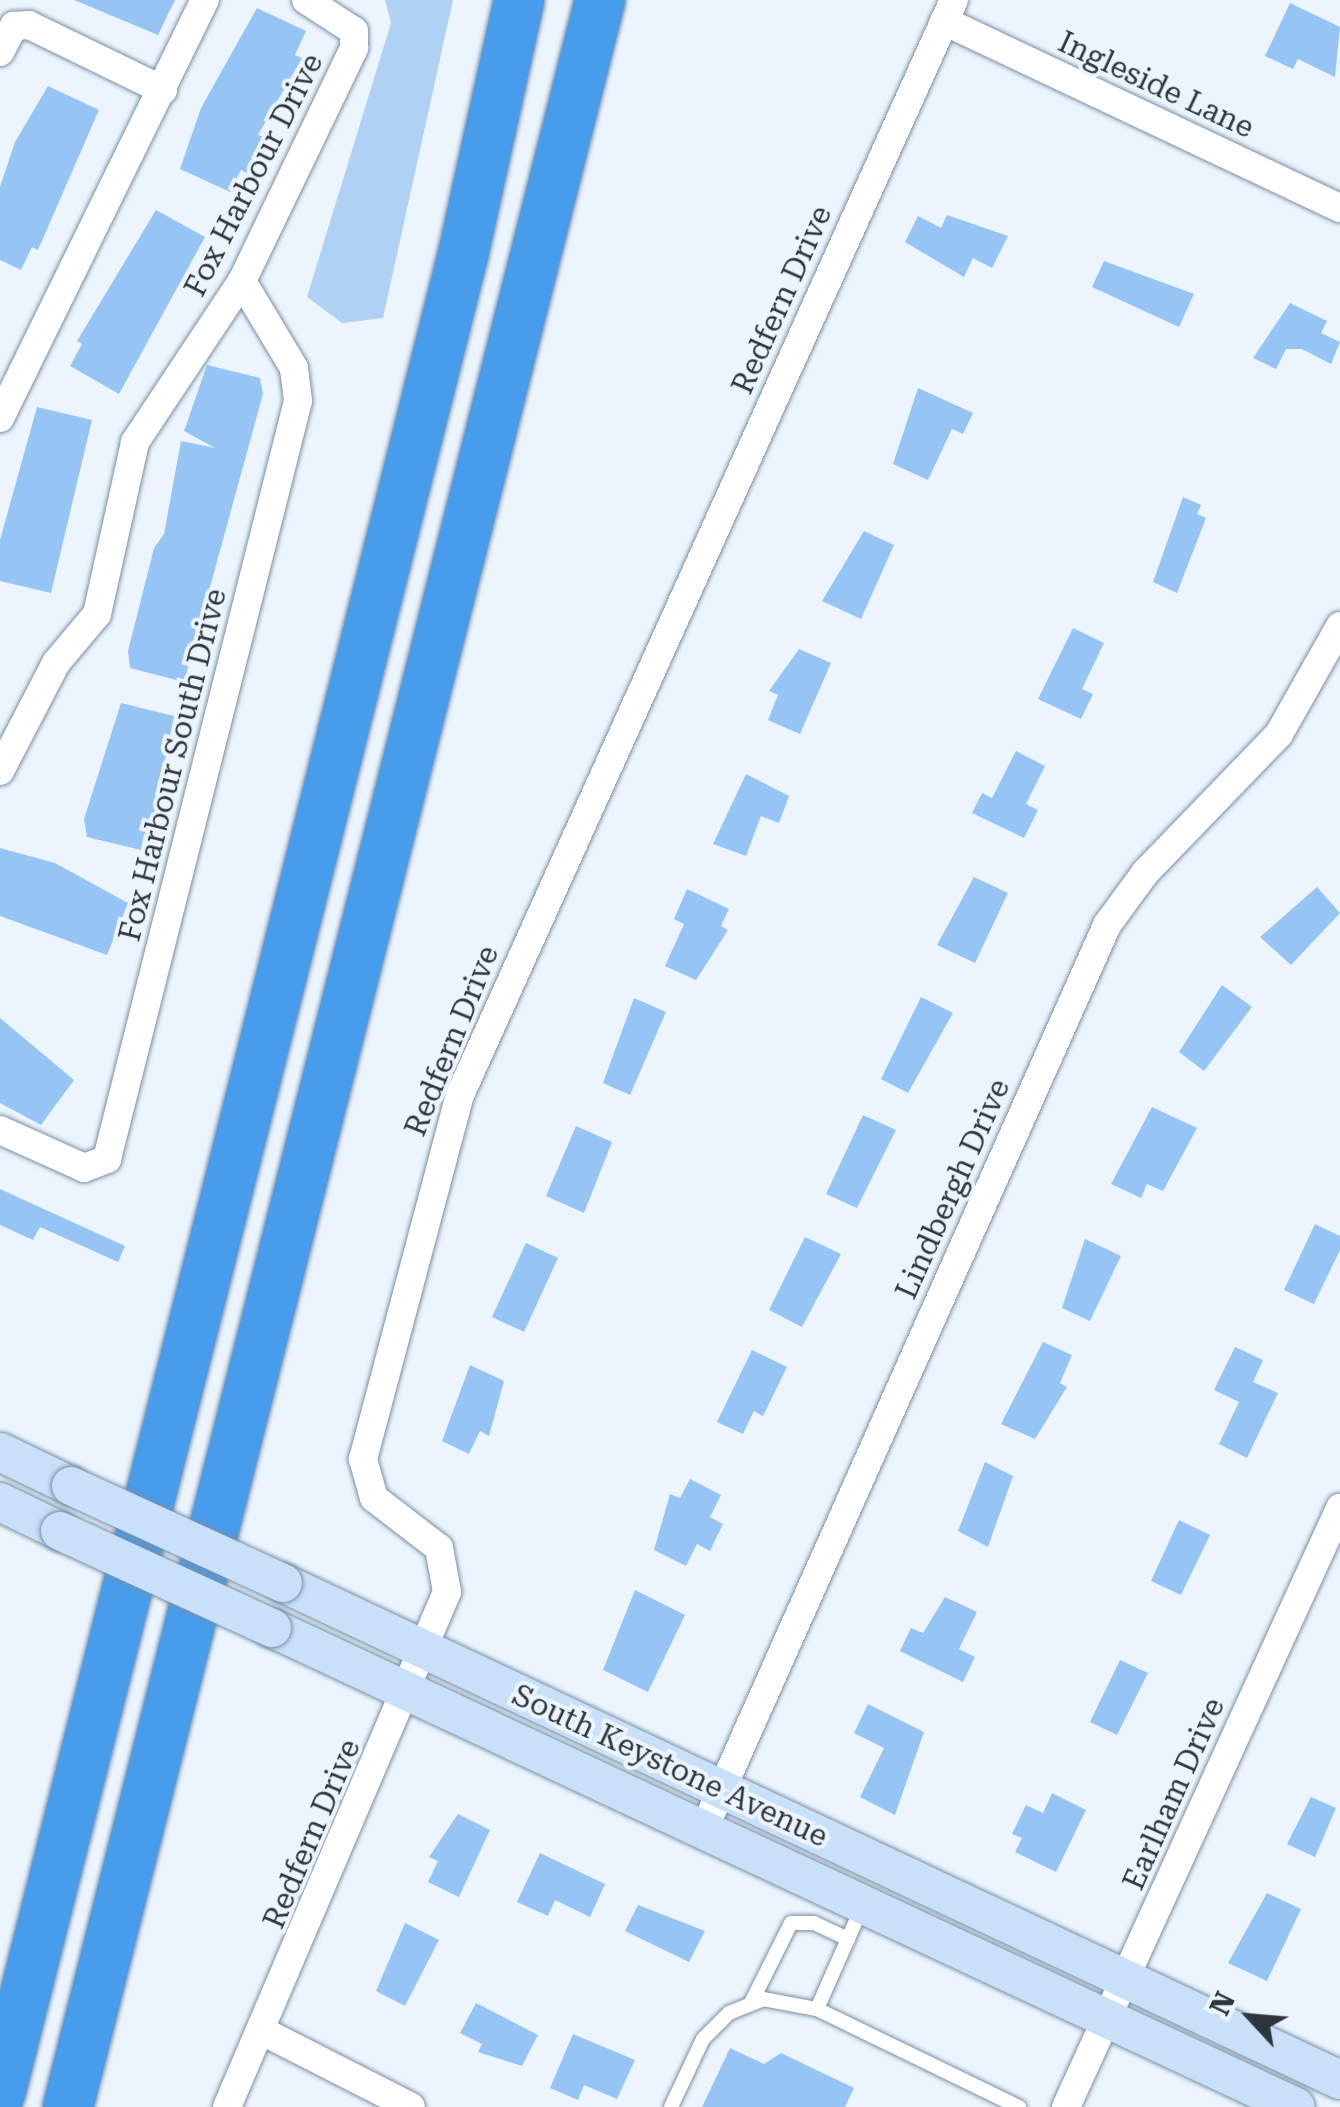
<!DOCTYPE html>
<html>
<head>
<meta charset="utf-8">
<style>
	body { margin:0 }
	#map { position:relative; width:1340px; height:2107px; overflow:hidden; background:#ecf5fe; font-family:"Roboto Serif",serif }
	div>[style] { position:absolute }
	.green>* { inset:0; background:#afd1f3 }
	.building>* { inset:0; background:#96c5f5 }
	.roads { filter:drop-shadow(0 0 2px #7b8fa5) drop-shadow(0 0 2px #7b8fa5) }
	.lane>* { height:14px; margin:-7px; padding:0 7px; transform-origin:7px; border-radius:7px; background:#fff }
	.street>* { height:28px; margin:-14px; padding:0 14px; transform-origin:14px; border-radius:14px; background:#fff }
	.secondary>* { height:38px; margin:-19px; padding:0 19px; transform-origin:19px; border-radius:19px; background:#c8e1f9 }
	.highway>* { height:50px; margin:-25px; padding:0 25px; transform-origin:25px; border-radius:25px; background:#479ceb }
	.bridges { filter:drop-shadow(0 0 2px #7b8fa5) drop-shadow(0 0 2px #7b8fa5) }
	.secondary-bridge>* { height:38px; margin:-19px; padding:0 19px; transform-origin:19px; border-radius:19px; background:#c8e1f9 }
	span { translate:-50% -50%; white-space:nowrap; text-align:center; line-height:1.15; -webkit-text-stroke:8px #ecf5fe; paint-order:stroke }
	.street-label { font-size:30px; color:#2d363f }
	.north { position:absolute; left:1200px; top:1967px; width:100px; height:100px; -webkit-text-stroke:8px #ecf5fe; paint-order:stroke; rotate:296deg; font-size:28px; font-weight:700; line-height:40px; text-align:center; color:#2d363f }
	.north::after { content:''; display:block; margin:auto; width:35px; height:45px; background:#2d363f; clip-path:polygon(50% 0,100% 100%,50% 72%,0 100%) }
</style>
</head>
<body>
<div id="map">
	<div class="green">
		<div style="clip-path:polygon(385px 0,453px 0,383px 318px,342px 323px,307px 297px,391px 23px)"></div>
	</div>
	<div class="building">
		<div style="clip-path:polygon(74px 0,175px 0,158px 35px)"></div>
		<div style="clip-path:polygon(1290px 3px,1340px 27px,1335px 77px,1298px 59px,1293px 69px,1265px 56px)"></div>
		<div style="clip-path:polygon(257px 8px,306px 31px,295px 55px,302px 58px,258px 135px,264px 137px,247px 173px,241px 170px,230px 192px,180px 169px,201px 108px)"></div>
		<div style="clip-path:polygon(48px 86px,99px 110px,38px 250px,32px 247px,21px 270px,0 260px,0 187px,15px 142px)"></div>
		<div style="clip-path:polygon(156px 210px,205px 237px,119px 394px,70px 366px,82px 344px,77px 341px)"></div>
		<div style="clip-path:polygon(947px 215px,1008px 236px,992px 268px,973px 258px,964px 277px,905px 242px,918px 216px,941px 228px)"></div>
		<div style="clip-path:polygon(1104px 261px,1194px 294px,1179px 327px,1092px 287px)"></div>
		<div style="clip-path:polygon(1290px 303px,1327px 321px,1321px 333px,1340px 342px,1331px 364px,1302px 349px,1286px 349px,1276px 369px,1253px 358px)"></div>
		<div style="clip-path:polygon(207px 365px,260px 378px,263px 394px,184px 682px,130px 668px,128px 651px,154px 548px,164px 534px,181px 441px,215px 448px,184px 431px)"></div>
		<div style="clip-path:polygon(918px 388px,973px 413px,963px 434px,952px 429px,928px 480px,893px 464px)"></div>
		<div style="clip-path:polygon(37px 407px,92px 420px,51px 593px,0 581px,0 540px)"></div>
		<div style="clip-path:polygon(1183px 497px,1201px 505px,1197px 514px,1206px 518px,1177px 593px,1153px 582px)"></div>
		<div style="clip-path:polygon(864px 531px,894px 545px,861px 619px,822px 601px)"></div>
		<div style="clip-path:polygon(1073px 628px,1104px 643px,1082px 689px,1093px 694px,1081px 719px,1038px 699px)"></div>
		<div style="clip-path:polygon(799px 649px,831px 663px,800px 734px,768px 720px,778px 695px,769px 691px)"></div>
		<div style="clip-path:polygon(121px 703px,174px 716px,150px 836px,144px 834px,141px 850px,87px 837px,84px 819px)"></div>
		<div style="clip-path:polygon(1016px 751px,1045px 766px,1026px 804px,1038px 810px,1024px 838px,972px 813px,982px 793px,992px 798px)"></div>
		<div style="clip-path:polygon(746px 774px,789px 796px,779px 823px,761px 816px,746px 856px,713px 844px)"></div>
		<div style="clip-path:polygon(0 848px,55px 863px,128px 903px,107px 955px,0 916px)"></div>
		<div style="clip-path:polygon(974px 877px,1008px 893px,975px 963px,937px 945px)"></div>
		<div style="clip-path:polygon(1317px 887px,1340px 913px,1291px 965px,1260px 937px)"></div>
		<div style="clip-path:polygon(687px 889px,729px 909px,721px 926px,728px 930px,696px 980px,665px 966px,684px 924px,674px 919px)"></div>
		<div style="clip-path:polygon(1222px 985px,1252px 1007px,1204px 1071px,1179px 1052px)"></div>
		<div style="clip-path:polygon(921px 997px,953px 1013px,908px 1093px,881px 1079px)"></div>
		<div style="clip-path:polygon(634px 998px,666px 1012px,630px 1095px,603px 1083px)"></div>
		<div style="clip-path:polygon(0 1018px,74px 1080px,41px 1125px,0 1103px)"></div>
		<div style="clip-path:polygon(1152px 1107px,1197px 1128px,1163px 1191px,1147px 1184px,1141px 1198px,1111px 1184px)"></div>
		<div style="clip-path:polygon(863px 1115px,896px 1130px,857px 1208px,826px 1194px)"></div>
		<div style="clip-path:polygon(576px 1126px,612px 1142px,584px 1213px,546px 1196px)"></div>
		<div style="clip-path:polygon(0 1189px,125px 1246px,118px 1262px,40px 1227px,33px 1240px,0 1225px)"></div>
		<div style="clip-path:polygon(1315px 1224px,1340px 1236px,1340px 1250px,1314px 1304px,1284px 1290px)"></div>
		<div style="clip-path:polygon(805px 1237px,841px 1254px,802px 1327px,769px 1310px)"></div>
		<div style="clip-path:polygon(1085px 1239px,1121px 1256px,1090px 1321px,1062px 1308px)"></div>
		<div style="clip-path:polygon(526px 1243px,558px 1258px,524px 1332px,492px 1317px)"></div>
		<div style="clip-path:polygon(1043px 1342px,1072px 1355px,1060px 1383px,1067px 1387px,1035px 1439px,1001px 1424px)"></div>
		<div style="clip-path:polygon(1235px 1347px,1263px 1360px,1253px 1382px,1278px 1393px,1247px 1458px,1219px 1444px,1239px 1402px,1214px 1390px)"></div>
		<div style="clip-path:polygon(752px 1350px,787px 1367px,763px 1416px,754px 1411px,743px 1434px,717px 1422px)"></div>
		<div style="clip-path:polygon(470px 1365px,504px 1381px,489px 1436px,480px 1431px,469px 1454px,442px 1441px)"></div>
		<div style="clip-path:polygon(985px 1462px,1013px 1476px,988px 1547px,958px 1531px)"></div>
		<div style="clip-path:polygon(690px 1479px,721px 1495px,710px 1517px,723px 1524px,710px 1551px,697px 1544px,686px 1566px,654px 1550px,670px 1494px,680px 1498px)"></div>
		<div style="clip-path:polygon(1179px 1520px,1210px 1535px,1181px 1595px,1151px 1581px)"></div>
		<div style="clip-path:polygon(635px 1590px,685px 1615px,648px 1692px,603px 1670px)"></div>
		<div style="clip-path:polygon(945px 1597px,977px 1612px,959px 1649px,975px 1657px,963px 1682px,900px 1651px,911px 1628px,923px 1633px)"></div>
		<div style="clip-path:polygon(1120px 1660px,1148px 1673px,1117px 1735px,1090px 1722px)"></div>
		<div style="clip-path:polygon(868px 1704px,924px 1732px,895px 1815px,860px 1797px,884px 1748px,854px 1733px)"></div>
		<div style="clip-path:polygon(1052px 1793px,1086px 1810px,1056px 1872px,1015px 1852px,1022px 1838px,1012px 1834px,1026px 1805px,1043px 1813px)"></div>
		<div style="clip-path:polygon(1311px 1797px,1336px 1808px,1315px 1857px,1287px 1844px)"></div>
		<div style="clip-path:polygon(458px 1814px,490px 1830px,459px 1897px,428px 1882px,438px 1861px,429px 1857px)"></div>
		<div style="clip-path:polygon(540px 1853px,605px 1884px,590px 1917px,555px 1900px,548px 1916px,517px 1902px)"></div>
		<div style="clip-path:polygon(1267px 1893px,1301px 1909px,1267px 1981px,1228px 1963px)"></div>
		<div style="clip-path:polygon(638px 1905px,705px 1931px,689px 1962px,625px 1931px)"></div>
		<div style="clip-path:polygon(405px 1923px,439px 1940px,405px 2006px,376px 1991px)"></div>
		<div style="clip-path:polygon(476px 2003px,538px 2035px,522px 2066px,478px 2052px,482px 2044px,460px 2033px)"></div>
		<div style="clip-path:polygon(573px 2034px,635px 2060px,617px 2099px,584px 2085px,578px 2100px,550px 2088px)"></div>
		<div style="clip-path:polygon(730px 2048px,764px 2064px,781px 2053px,854px 2088px,845px 2107px,702px 2107px)"></div>
	</div>
	<div class="roads">
		<div class="lane">
			<div style="left:863px;top:1905px;width:114px;rotate:113.9deg"></div>
			<div style="left:817px;top:2009px;width:225px;rotate:25.9deg"></div>
			<div style="left:751px;top:2003px;width:89px;rotate:-63.4deg"></div>
			<div style="left:791px;top:1923px;width:23px"></div>
			<div style="left:814px;top:1923px;width:38px;rotate:25deg"></div>
			<div style="left:671px;top:2107px;width:75px;rotate:-64.8deg"></div>
			<div style="left:703px;top:2039px;width:37px;rotate:-45deg"></div>
			<div style="left:729px;top:2013px;width:37px;rotate:-22deg"></div>
			<div style="left:763px;top:1999px;width:55px;rotate:10.5deg"></div>
		</div>
		<div class="street">
			<div style="left:944px;top:21px;width:438px;rotate:25.3deg"></div>
			<div style="left:0;top:52px;width:30px;rotate:-62deg"></div>
			<div style="left:14px;top:26px;width:15px;rotate:-4deg"></div>
			<div style="left:29px;top:25px;width:149px;rotate:25.9deg"></div>
			<div style="left:0;top:418px;width:466px;rotate:-63.9deg"></div>
			<div style="left:0;top:771px;width:122px;rotate:-62.6deg"></div>
			<div style="left:56px;top:663px;width:64px;rotate:-50.1deg"></div>
			<div style="left:97px;top:614px;width:176px;rotate:-77.5deg"></div>
			<div style="left:135px;top:442px;width:193px;rotate:-56.4deg"></div>
			<div style="left:242px;top:281px;width:259px;rotate:-64.3deg"></div>
			<div style="left:354px;top:48px;width:17px;rotate:-90deg"></div>
			<div style="left:354px;top:31px;width:57px;rotate:-147.1deg"></div>
			<div style="left:0;top:1130px;width:92px;rotate:24.3deg"></div>
			<div style="left:84px;top:1168px;width:25px;rotate:-21deg"></div>
			<div style="left:107px;top:1159px;width:782px;rotate:-75.86deg"></div>
			<div style="left:298px;top:401px;width:33px;rotate:-97deg"></div>
			<div style="left:294px;top:368px;width:101px;rotate:-120.9deg"></div>
			<div style="left:704px;top:1829px;width:990px;rotate:-65.97deg"></div>
			<div style="left:1107px;top:925px;width:64px;rotate:-53.8deg"></div>
			<div style="left:1145px;top:873px;width:193px;rotate:-46deg"></div>
			<div style="left:1279px;top:734px;width:124px;rotate:-60.5deg"></div>
			<div style="left:262px;top:2031px;width:167px;rotate:27deg"></div>
			<div style="left:227px;top:2107px;width:560px;rotate:-66.87deg"></div>
			<div style="left:447px;top:1592px;width:45px;rotate:-100.3deg"></div>
			<div style="left:439px;top:1548px;width:82px;rotate:-142.4deg"></div>
			<div style="left:374px;top:1498px;width:41px;rotate:-105.8deg"></div>
			<div style="left:363px;top:1459px;width:377px;rotate:-75.1deg"></div>
			<div style="left:460px;top:1095px;width:1201px;rotate:-65.72deg"></div>
			<div style="left:1066px;top:2107px;width:659px;rotate:-65.42deg"></div>
		</div>
		<div class="secondary">
			<div style="left:0;top:1452px;width:79px;rotate:25.6deg"></div>
			<div style="left:0;top:1502px;width:67px;rotate:25.8deg"></div>
			<div style="left:283px;top:1583px;width:1168px;rotate:25.18deg"></div>
			<div style="left:272px;top:1628px;width:1130px;rotate:25.07deg"></div>
		</div>
		<div class="highway">
			<div style="left:0;top:2094px;width:1896px;rotate:-75.87deg"></div>
			<div style="left:463px;top:255px;width:261px;rotate:-77.6deg"></div>
			<div style="left:68px;top:2107px;width:2173px;rotate:-75.83deg"></div>
		</div>
	</div>
	<div class="bridges">
		<div class="secondary-bridge">
			<div style="left:71px;top:1486px;width:233px;rotate:24.6deg"></div>
			<div style="left:60px;top:1531px;width:233px;rotate:24.6deg"></div>
		</div>
	</div>
	<div class="street-label">
		<span style="left:1156px;top:85px;rotate:25deg">Ingleside Lane</span>
		<span style="left:254px;top:175px;rotate:-63deg">Fox Harbour Drive</span>
		<span style="left:782px;top:300px;rotate:-66deg">Redfern Drive</span>
		<span style="left:173px;top:765px;rotate:-76deg">Fox Harbour South Drive</span>
		<span style="left:452px;top:1041px;rotate:-68deg">Redfern Drive</span>
		<span style="left:953px;top:1189px;rotate:-66deg">Lindbergh Drive</span>
		<span style="left:670px;top:1766px;rotate:25deg">South Keystone Avenue</span>
		<span style="left:1174px;top:1794px;rotate:-66deg">Earlham Drive</span>
		<span style="left:312px;top:1834px;rotate:-67deg">Redfern Drive</span>
	</div>
	<div class="north">N</div>
</div>
</body>
</html>
